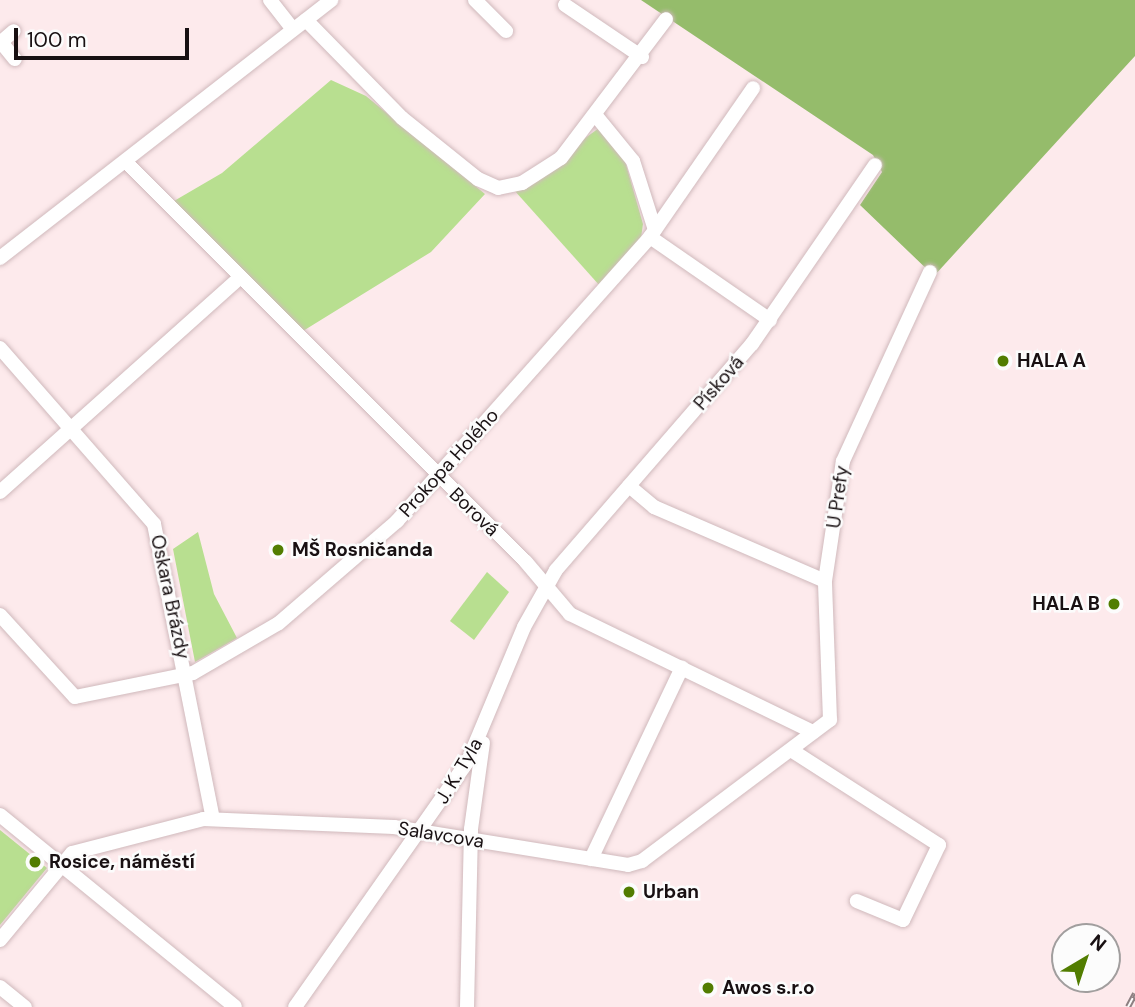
<!DOCTYPE html>
<html>
<head>
<meta charset="utf-8">
<style>
	body { margin:0 }
	#map { position:relative; width:1135px; height:1007px; overflow:hidden; background:#fdeaec; font-family:"DM Sans",sans-serif }
	div>[style] { position:absolute }
	.green>* { inset:0; background:#b8df90 }
	.forest>* { inset:0; background:#95bc6b }
	.roads { filter:drop-shadow(0 0 2px #d0b9bc) drop-shadow(0 0 2px #d0b9bc) }
	.minor>* { height:14px; margin:-7px; padding:0 7px; transform-origin:7px; border-radius:7px; background:#fff }
	.rail>* { height:6px; margin-top:-3px; transform-origin:0; background:repeating-linear-gradient(90deg,#fcfcfc 0 10px,#8d8082 0 20px); box-sizing:border-box; border-block:2px solid #8d8082 }
	.dots>* { width:19px; height:19px; translate:-50% -50%; box-sizing:border-box; border:4px solid #fcfcfc; border-radius:50% }
	span { translate:-50% -50%; white-space:nowrap; text-align:center; line-height:1.15; -webkit-text-stroke:5px #fcfcfc; paint-order:stroke }
	.poi-label { font-size:19px; color:#181012; font-weight:700 }
	.left { translate:0 -50%; text-align:left }
	.right { translate:-100% -50%; text-align:right }
	.street-label { font-size:19px; color:#181012 }
	.north { position:absolute; left:1051px; top:923px; width:70px; height:70px; box-sizing:border-box; background:#fcfcfc; border:2px solid #a19e9e; border-radius:50%; rotate:39deg; font-size:19px; font-weight:700; line-height:28px; text-align:center; color:#181012 }
	.north::after { content:''; display:block; margin:auto; width:24px; height:32px; background:#527d01; clip-path:polygon(50% 0,100% 100%,50% 72%,0 100%) }
	.scale { position:absolute; left:14px; top:28px; width:175px; height:32px; box-sizing:border-box; border:4px solid #181012; border-top:0; padding-left:9px; font-size:21px; line-height:24px; white-space:nowrap; color:#181012; -webkit-text-stroke:5px #fcfcfc; paint-order:stroke }
</style>
</head>
<body>
<div id="map">
	<div class="green">
		<div style="clip-path:polygon(331px 80px,366px 96px,485px 194px,431px 252px,303px 331px,174px 201px,222px 173px)"></div>
		<div style="clip-path:polygon(599px 128px,621px 147px,643px 224px,641px 238px,600px 286px,514px 190px)"></div>
		<div style="clip-path:polygon(198px 532px,214px 594px,237px 638px,195px 662px,173px 549px)"></div>
		<div style="clip-path:polygon(487px 572px,509px 592px,474px 640px,450px 621px)"></div>
		<div style="clip-path:polygon(0 830px,47px 868px,0 925px)"></div>
	</div>
	<div class="forest">
		<div style="clip-path:polygon(641px 0,1135px 0,1135px 56px,934px 276px,860px 205px,882px 172px,873px 155px)"></div>
	</div>
	<div class="roads">
		<div class="minor">
			<div style="left:270px;top:0;width:37px;rotate:52deg"></div>
			<div style="left:475px;top:0;width:44px;rotate:45deg"></div>
			<div style="left:565px;top:5px;width:93px;rotate:34deg"></div>
			<div style="left:306px;top:20px;width:137px;rotate:45.6deg"></div>
			<div style="left:402px;top:118px;width:97px;rotate:38.8deg"></div>
			<div style="left:478px;top:179px;width:22px;rotate:24deg"></div>
			<div style="left:498px;top:188px;width:25px;rotate:-12deg"></div>
			<div style="left:522px;top:183px;width:46px;rotate:-32.7deg"></div>
			<div style="left:561px;top:158px;width:174px;rotate:-52.9deg"></div>
			<div style="left:1px;top:42px;width:22px;rotate:51deg"></div>
			<div style="left:0;top:43px;width:18px;rotate:-41deg"></div>
			<div style="left:597px;top:117px;width:57px;rotate:50.7deg"></div>
			<div style="left:633px;top:161px;width:72px;rotate:72.3deg"></div>
			<div style="left:125px;top:161px;width:567px;rotate:45deg"></div>
			<div style="left:526px;top:562px;width:68px;rotate:49.8deg"></div>
			<div style="left:570px;top:614px;width:270px;rotate:25.9deg"></div>
			<div style="left:650px;top:237px;width:146px;rotate:34.7deg"></div>
			<div style="left:0;top:258px;width:420px;rotate:-37.9deg"></div>
			<div style="left:0;top:348px;width:234px;rotate:48.8deg"></div>
			<div style="left:154px;top:524px;width:300px;rotate:78.7deg"></div>
			<div style="left:629px;top:486px;width:33px;rotate:40deg"></div>
			<div style="left:654px;top:507px;width:186px;rotate:23.4deg"></div>
			<div style="left:0;top:492px;width:319px;rotate:-41.8deg"></div>
			<div style="left:0;top:615px;width:111px;rotate:47.6deg"></div>
			<div style="left:75px;top:697px;width:120px;rotate:-11.5deg"></div>
			<div style="left:193px;top:673px;width:99px;rotate:-30.2deg"></div>
			<div style="left:279px;top:623px;width:156px;rotate:-40.8deg"></div>
			<div style="left:397px;top:521px;width:380px;rotate:-48.3deg"></div>
			<div style="left:650px;top:237px;width:181px;rotate:-55.3deg"></div>
			<div style="left:791px;top:750px;width:176px;rotate:32.7deg"></div>
			<div style="left:939px;top:845px;width:83px;rotate:115.6deg"></div>
			<div style="left:903px;top:920px;width:50px;rotate:-157.6deg"></div>
			<div style="left:0;top:815px;width:303px;rotate:39.2deg"></div>
			<div style="left:591px;top:859px;width:212px;rotate:-64.6deg"></div>
			<div style="left:0;top:940px;width:113px;rotate:-50.4deg"></div>
			<div style="left:72px;top:853px;width:135px;rotate:-14.5deg"></div>
			<div style="left:203px;top:819px;width:191px;rotate:2.4deg"></div>
			<div style="left:394px;top:827px;width:237px;rotate:9.2deg"></div>
			<div style="left:628px;top:865px;width:15px;rotate:-16deg"></div>
			<div style="left:642px;top:861px;width:235px;rotate:-36.9deg"></div>
			<div style="left:830px;top:720px;width:139px;rotate:-92.1deg"></div>
			<div style="left:825px;top:581px;width:121px;rotate:-81.5deg"></div>
			<div style="left:843px;top:461px;width:208px;rotate:-65.3deg"></div>
			<div style="left:0;top:987px;width:32px;rotate:39deg"></div>
			<div style="left:295px;top:1007px;width:301px;rotate:-54.9deg"></div>
			<div style="left:468px;top:761px;width:145px;rotate:-67.3deg"></div>
			<div style="left:524px;top:627px;width:65px;rotate:-60.7deg"></div>
			<div style="left:556px;top:570px;width:299px;rotate:-49.1deg"></div>
			<div style="left:752px;top:344px;width:217px;rotate:-55.5deg"></div>
			<div style="left:467px;top:1007px;width:178px;rotate:-88.7deg"></div>
			<div style="left:471px;top:829px;width:87px;rotate:-82.1deg"></div>
		</div>
	</div>
	<div class="rail">
		<div style="left:1128px;top:1007px;width:15px;rotate:-62deg"></div>
	</div>
	<div class="dots">
		<div style="left:1003px;top:361px;background:#527d01"></div>
		<div style="left:278px;top:550px;background:#527d01"></div>
		<div style="left:1114px;top:604px;background:#527d01"></div>
		<div style="left:35px;top:862px;background:#527d01"></div>
		<div style="left:629px;top:892px;background:#527d01"></div>
		<div style="left:708px;top:988px;background:#527d01"></div>
	</div>
	<div class="poi-label">
		<span class="left" style="left:1017px;top:361px">HALA A</span>
		<span class="left" style="left:292px;top:550px">MŠ Rosničanda</span>
		<span class="right" style="left:1100px;top:604px">HALA B</span>
		<span class="left" style="left:49px;top:862px">Rosice, náměstí</span>
		<span class="left" style="left:643px;top:892px">Urban</span>
		<span class="left" style="left:722px;top:988px">Awos s.r.o</span>
	</div>
	<div class="street-label">
		<span style="left:719px;top:383px;rotate:-49deg">Písková</span>
		<span style="left:449px;top:463px;rotate:-48deg">Prokopa Holého</span>
		<span style="left:838px;top:497px;rotate:-82deg">U Prefy</span>
		<span style="left:474px;top:512px;rotate:44deg">Borová</span>
		<span style="left:170px;top:597px;rotate:78deg">Oskara Brázdy</span>
		<span style="left:459px;top:771px;rotate:-59deg">J. K. Tyla</span>
		<span style="left:441px;top:835px;rotate:9deg">Salavcova</span>
	</div>
	<div class="north">N</div>
	<div class="scale">100 m</div>
</div>
</body>
</html>
